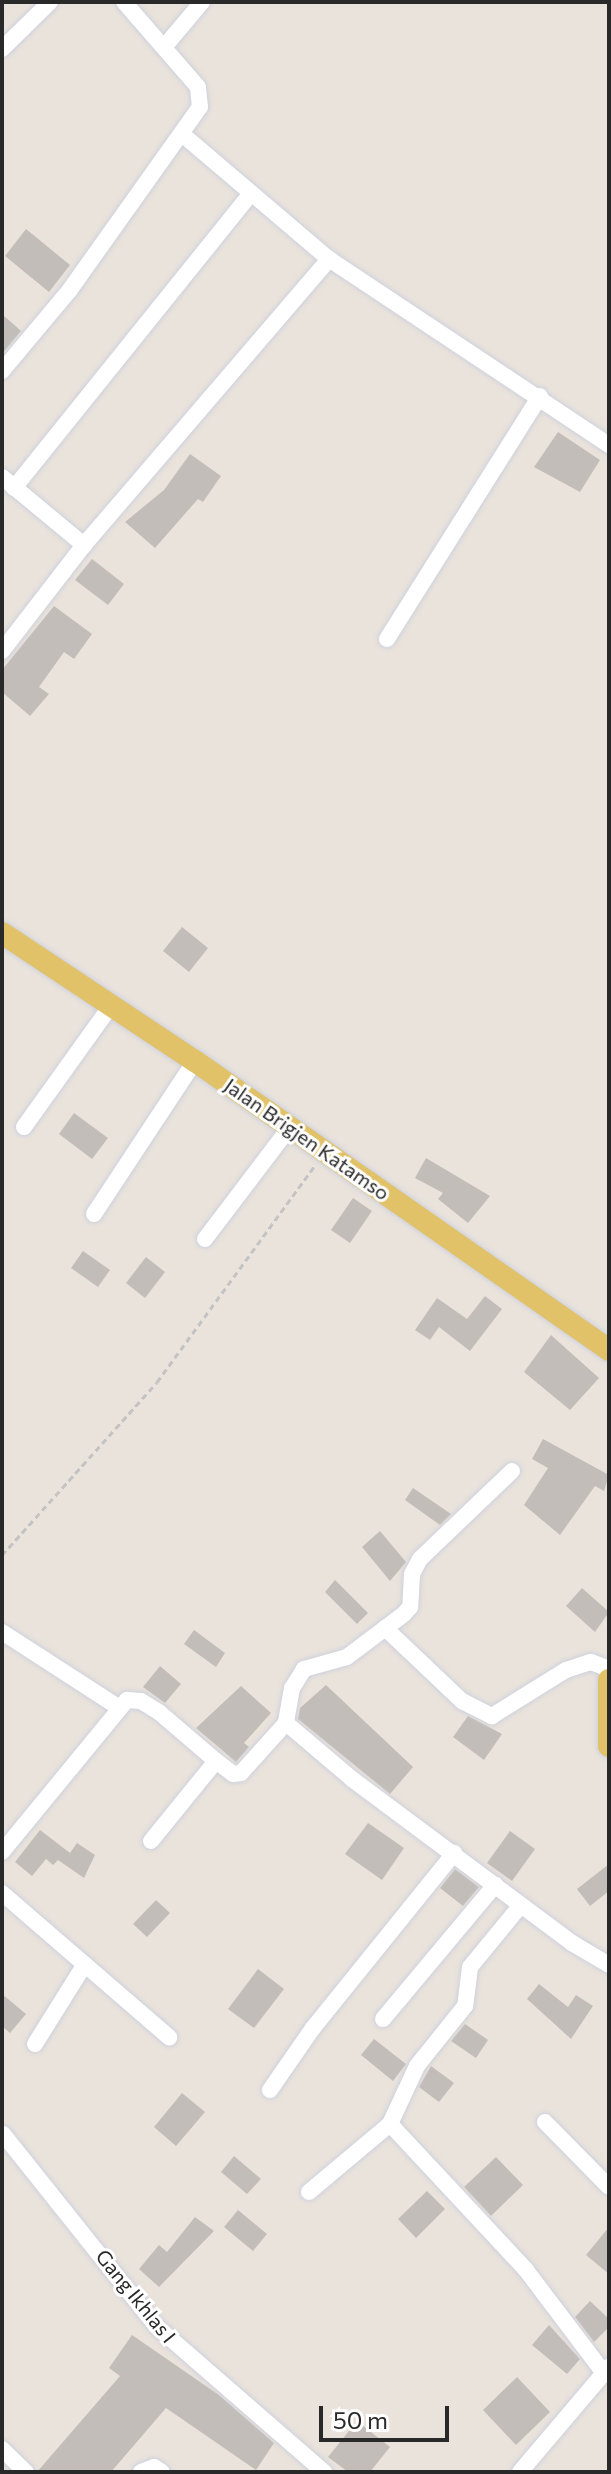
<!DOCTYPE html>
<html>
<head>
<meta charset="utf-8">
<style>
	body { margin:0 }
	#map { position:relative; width:611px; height:2474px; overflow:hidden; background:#eae3dc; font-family:Commissioner,sans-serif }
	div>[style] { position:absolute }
	.building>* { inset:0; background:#c2bdb8 }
	.path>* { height:3px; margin-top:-1.5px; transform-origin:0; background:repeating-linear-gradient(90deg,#c3c3c3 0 6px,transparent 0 10px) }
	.roads { filter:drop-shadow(0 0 2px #ced1dc) drop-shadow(0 0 2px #ced1dc) }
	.minor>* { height:16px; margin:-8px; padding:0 8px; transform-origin:8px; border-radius:8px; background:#fff }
	.major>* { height:22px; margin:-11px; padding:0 11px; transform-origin:11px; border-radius:11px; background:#e2c269 }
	span { translate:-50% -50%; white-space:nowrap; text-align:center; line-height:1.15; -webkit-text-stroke:6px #fff; paint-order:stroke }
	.street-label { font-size:20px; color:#292929 }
	.frame { position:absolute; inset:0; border:4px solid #292929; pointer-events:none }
	.scale { position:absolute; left:319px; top:2406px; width:130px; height:36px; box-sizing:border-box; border:4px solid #292929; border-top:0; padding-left:10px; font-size:24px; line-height:28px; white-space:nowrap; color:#292929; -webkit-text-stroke:6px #fff; paint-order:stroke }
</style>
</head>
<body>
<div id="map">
	<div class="building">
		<div style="clip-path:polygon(26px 229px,70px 265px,49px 292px,5px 256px)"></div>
		<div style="clip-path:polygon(2px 314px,21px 331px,2px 354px)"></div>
		<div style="clip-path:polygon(558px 432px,600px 460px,580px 492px,534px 467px)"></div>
		<div style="clip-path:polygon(190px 454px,221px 476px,203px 502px,198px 499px,155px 548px,125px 522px,164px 490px)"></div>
		<div style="clip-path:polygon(92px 559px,124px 584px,108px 605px,75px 580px)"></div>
		<div style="clip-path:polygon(54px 606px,92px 634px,74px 659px,64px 652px,39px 687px,49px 694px,30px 716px,2px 692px,2px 670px)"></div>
		<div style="clip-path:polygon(182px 927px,208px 948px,189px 972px,163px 951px)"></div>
		<div style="clip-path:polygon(74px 1113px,108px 1138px,92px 1159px,59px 1134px)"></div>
		<div style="clip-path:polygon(426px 1158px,490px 1196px,468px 1223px,438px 1199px,443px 1193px,415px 1178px)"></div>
		<div style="clip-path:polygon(353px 1198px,372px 1211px,350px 1243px,331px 1230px)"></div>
		<div style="clip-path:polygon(83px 1251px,110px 1270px,98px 1287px,71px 1268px)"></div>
		<div style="clip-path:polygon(146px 1257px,165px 1272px,145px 1298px,126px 1283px)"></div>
		<div style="clip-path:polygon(485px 1296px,502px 1309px,470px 1351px,439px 1327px,430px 1340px,415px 1330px,437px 1298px,467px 1319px)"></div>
		<div style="clip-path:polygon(551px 1335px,599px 1378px,570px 1410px,524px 1372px)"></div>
		<div style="clip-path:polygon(543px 1439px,609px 1475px,604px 1491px,595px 1486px,560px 1535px,524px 1505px,548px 1468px,532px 1459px)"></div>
		<div style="clip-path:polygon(413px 1488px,451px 1514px,440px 1525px,405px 1500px)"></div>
		<div style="clip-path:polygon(380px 1531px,406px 1562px,390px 1581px,362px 1547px)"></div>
		<div style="clip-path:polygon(335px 1580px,368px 1613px,357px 1624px,325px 1592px)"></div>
		<div style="clip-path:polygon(582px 1588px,609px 1612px,595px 1632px,566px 1606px)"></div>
		<div style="clip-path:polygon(194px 1630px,225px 1653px,216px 1667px,184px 1644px)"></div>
		<div style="clip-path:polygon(160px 1666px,181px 1684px,165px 1703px,143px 1687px)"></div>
		<div style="clip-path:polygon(326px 1685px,413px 1767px,390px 1794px,298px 1719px,300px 1708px)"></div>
		<div style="clip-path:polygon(241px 1686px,271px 1713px,244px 1743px,249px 1747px,236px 1762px,196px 1728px)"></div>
		<div style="clip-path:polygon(468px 1716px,502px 1734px,484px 1760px,453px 1737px)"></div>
		<div style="clip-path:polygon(368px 1823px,404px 1848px,382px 1880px,345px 1854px)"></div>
		<div style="clip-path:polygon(40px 1830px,70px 1853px,77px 1843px,95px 1855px,84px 1878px,58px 1860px,53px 1865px,46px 1859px,32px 1876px,15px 1862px)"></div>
		<div style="clip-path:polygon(510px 1831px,535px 1849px,512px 1881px,487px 1863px)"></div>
		<div style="clip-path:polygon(609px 1864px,609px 1891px,590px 1906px,577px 1889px)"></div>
		<div style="clip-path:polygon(455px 1869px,479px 1887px,463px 1906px,440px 1888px)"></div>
		<div style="clip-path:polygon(156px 1900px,170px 1913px,147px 1937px,133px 1924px)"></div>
		<div style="clip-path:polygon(258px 1969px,284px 1989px,254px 2028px,228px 2009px)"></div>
		<div style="clip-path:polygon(539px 1984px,568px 2007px,576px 1995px,593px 2006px,571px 2039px,527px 1999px)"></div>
		<div style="clip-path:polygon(2px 1994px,26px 2014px,10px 2033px,2px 2026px)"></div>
		<div style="clip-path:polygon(465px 2024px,488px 2040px,476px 2058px,451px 2041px)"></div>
		<div style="clip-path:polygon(374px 2039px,406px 2064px,393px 2081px,361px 2055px)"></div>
		<div style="clip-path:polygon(431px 2066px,454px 2083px,439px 2102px,419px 2087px)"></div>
		<div style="clip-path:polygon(182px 2093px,205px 2112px,176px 2146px,154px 2127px)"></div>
		<div style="clip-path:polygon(234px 2156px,261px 2179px,247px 2194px,221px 2172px)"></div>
		<div style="clip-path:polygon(496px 2157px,523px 2185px,491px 2216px,464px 2187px)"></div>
		<div style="clip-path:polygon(427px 2191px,445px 2209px,416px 2238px,398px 2219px)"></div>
		<div style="clip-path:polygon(238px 2210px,267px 2234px,253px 2251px,224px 2227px)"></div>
		<div style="clip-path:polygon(195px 2217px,214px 2231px,159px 2287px,139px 2269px,159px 2245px,167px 2252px)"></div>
		<div style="clip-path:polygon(609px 2227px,609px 2274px,586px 2255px)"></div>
		<div style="clip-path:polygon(590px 2301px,609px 2319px,609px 2327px,594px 2342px,575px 2317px)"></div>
		<div style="clip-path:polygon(549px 2325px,580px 2359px,567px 2374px,532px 2345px)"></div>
		<div style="clip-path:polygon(132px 2335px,219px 2395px,274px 2443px,256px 2470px,166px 2408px,111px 2472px,37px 2472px,120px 2376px,109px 2368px)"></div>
		<div style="clip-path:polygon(517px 2377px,550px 2412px,516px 2445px,483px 2410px)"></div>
		<div style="clip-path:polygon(357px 2421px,390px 2447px,370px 2472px,348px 2472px,328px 2457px)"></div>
	</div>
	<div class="path">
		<div style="left:2px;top:1555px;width:232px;rotate:-48.1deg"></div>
		<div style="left:157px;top:1382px;width:268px;rotate:-53.9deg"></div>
	</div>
	<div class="roads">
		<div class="minor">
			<div style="left:165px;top:46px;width:57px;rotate:-49.9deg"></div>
			<div style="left:2px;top:49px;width:67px;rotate:-44.4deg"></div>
			<div style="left:182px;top:134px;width:193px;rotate:40.4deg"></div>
			<div style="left:2px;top:371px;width:104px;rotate:-50.1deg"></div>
			<div style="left:69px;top:291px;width:226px;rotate:-54.6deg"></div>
			<div style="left:200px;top:107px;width:20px;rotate:-96deg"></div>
			<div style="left:198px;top:87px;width:113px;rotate:-131deg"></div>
			<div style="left:2px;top:477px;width:107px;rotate:39.7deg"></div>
			<div style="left:14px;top:488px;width:378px;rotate:-51.2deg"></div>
			<div style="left:387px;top:639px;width:287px;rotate:-57.8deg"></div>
			<div style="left:2px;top:651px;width:134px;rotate:-52.3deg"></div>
			<div style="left:84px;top:545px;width:377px;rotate:-49.4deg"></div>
			<div style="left:329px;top:259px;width:336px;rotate:33.6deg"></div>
			<div style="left:24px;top:1127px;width:151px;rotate:-54.4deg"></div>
			<div style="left:94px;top:1214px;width:183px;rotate:-56.6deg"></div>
			<div style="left:205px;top:1239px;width:141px;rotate:-52.8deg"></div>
			<div style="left:512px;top:1471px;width:127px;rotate:136.3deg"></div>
			<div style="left:420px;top:1559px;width:17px;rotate:118deg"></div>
			<div style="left:412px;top:1574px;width:33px;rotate:93deg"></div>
			<div style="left:410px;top:1607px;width:9px;rotate:131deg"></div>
			<div style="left:404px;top:1614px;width:71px;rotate:143deg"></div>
			<div style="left:347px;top:1657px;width:45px;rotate:164.4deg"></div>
			<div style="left:304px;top:1669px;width:22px;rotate:122deg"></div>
			<div style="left:292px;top:1688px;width:36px;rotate:100deg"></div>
			<div style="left:286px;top:1723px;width:87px;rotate:40.3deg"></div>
			<div style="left:352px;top:1779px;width:274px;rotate:36.7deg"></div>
			<div style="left:572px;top:1943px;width:43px;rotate:30.7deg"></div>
			<div style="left:385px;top:1628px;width:106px;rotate:43.5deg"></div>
			<div style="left:462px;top:1701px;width:34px;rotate:27deg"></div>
			<div style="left:492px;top:1716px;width:87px;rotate:-31.9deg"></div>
			<div style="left:566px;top:1670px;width:26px;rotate:-18deg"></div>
			<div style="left:591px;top:1662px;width:19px;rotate:21deg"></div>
			<div style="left:2px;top:1632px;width:138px;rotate:32.9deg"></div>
			<div style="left:151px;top:1841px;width:103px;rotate:-50.9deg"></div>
			<div style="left:216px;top:1761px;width:21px;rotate:37deg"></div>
			<div style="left:233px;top:1774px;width:8px;rotate:-7deg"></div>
			<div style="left:241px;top:1773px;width:67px;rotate:-48deg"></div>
			<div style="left:2px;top:1852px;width:197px;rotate:-50.6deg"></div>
			<div style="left:127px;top:1700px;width:14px;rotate:4deg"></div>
			<div style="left:141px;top:1701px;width:22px;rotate:32deg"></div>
			<div style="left:160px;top:1713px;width:74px;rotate:40.6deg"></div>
			<div style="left:2px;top:1893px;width:221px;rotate:40.8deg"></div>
			<div style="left:521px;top:1905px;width:80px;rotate:129.4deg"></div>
			<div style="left:470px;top:1967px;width:39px;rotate:97deg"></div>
			<div style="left:465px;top:2006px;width:77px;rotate:128.7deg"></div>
			<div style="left:417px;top:2066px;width:64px;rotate:115deg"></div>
			<div style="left:390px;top:2124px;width:200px;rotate:47deg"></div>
			<div style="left:526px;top:2270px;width:129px;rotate:52.9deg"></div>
			<div style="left:383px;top:2019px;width:175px;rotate:-50.1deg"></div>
			<div style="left:35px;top:2044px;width:94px;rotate:-58deg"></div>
			<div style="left:270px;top:2090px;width:75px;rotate:-55.3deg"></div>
			<div style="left:313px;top:2028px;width:225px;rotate:-51.1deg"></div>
			<div style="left:545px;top:2122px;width:91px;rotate:45.4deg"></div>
			<div style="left:3px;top:2134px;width:246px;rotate:51.4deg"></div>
			<div style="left:156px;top:2326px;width:223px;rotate:41deg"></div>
			<div style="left:309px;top:2192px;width:106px;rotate:-40deg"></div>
			<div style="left:2px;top:2449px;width:33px;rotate:44deg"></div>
			<div style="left:141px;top:2472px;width:14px;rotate:-21deg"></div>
			<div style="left:154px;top:2467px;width:9px;rotate:32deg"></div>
			<div style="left:520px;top:2472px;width:138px;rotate:-49.7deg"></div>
		</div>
		<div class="major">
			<div style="left:2px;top:933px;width:232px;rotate:33.6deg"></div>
			<div style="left:195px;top:1061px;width:505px;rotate:34.92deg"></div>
			<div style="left:609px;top:1680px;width:66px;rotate:90deg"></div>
		</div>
	</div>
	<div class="street-label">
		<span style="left:307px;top:1139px;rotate:35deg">Jalan Brigjen Katamso</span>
		<span style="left:136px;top:2296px;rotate:51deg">Gang Ikhlas I</span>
	</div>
	<div class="frame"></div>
	<div class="scale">50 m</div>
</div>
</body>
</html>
